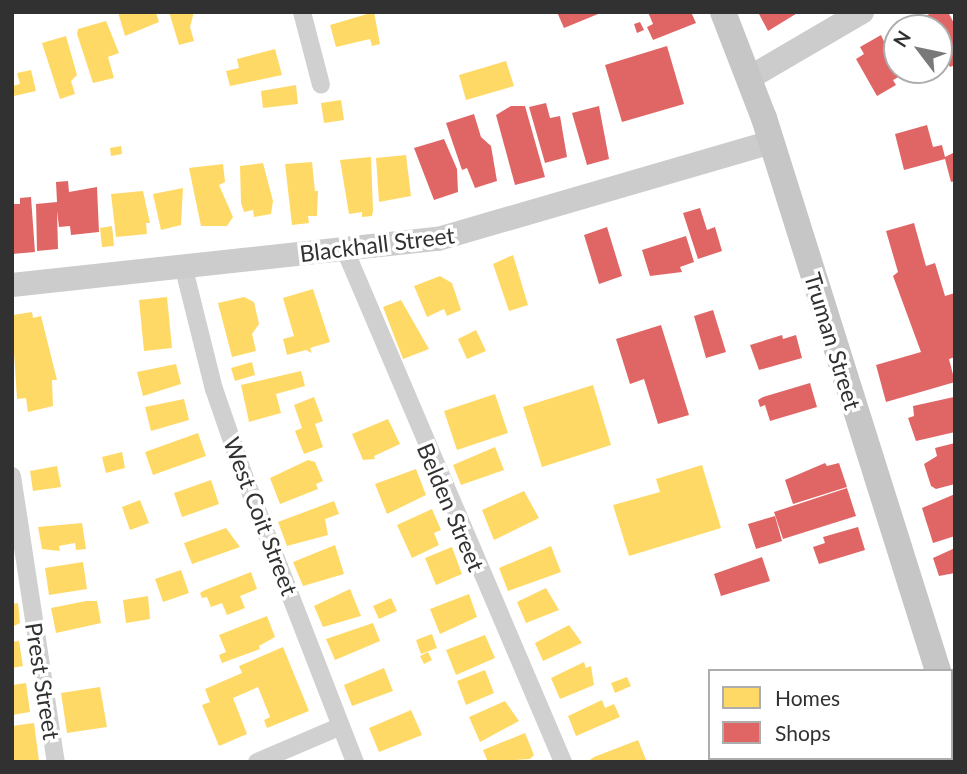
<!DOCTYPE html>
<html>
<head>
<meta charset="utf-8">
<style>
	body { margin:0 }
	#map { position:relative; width:967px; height:774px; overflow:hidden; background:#fff; font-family:Lato,sans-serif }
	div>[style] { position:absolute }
	.homes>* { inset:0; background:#ffd966 }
	.shops>* { inset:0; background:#e06666 }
	.street>* { height:18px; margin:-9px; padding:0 9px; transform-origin:9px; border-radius:9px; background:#d0d0d0 }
	.secondary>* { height:24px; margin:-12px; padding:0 12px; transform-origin:12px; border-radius:12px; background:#ccc }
	.primary>* { height:26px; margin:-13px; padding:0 13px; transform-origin:13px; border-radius:13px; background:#c6c6c6 }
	span { translate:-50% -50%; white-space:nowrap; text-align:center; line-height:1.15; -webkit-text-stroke:7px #fff; paint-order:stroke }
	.street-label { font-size:23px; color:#313131 }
	.frame { position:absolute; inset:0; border:14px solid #313131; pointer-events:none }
	.legend { position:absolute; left:708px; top:669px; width:245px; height:91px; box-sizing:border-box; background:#fff; border:2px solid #adadad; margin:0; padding:9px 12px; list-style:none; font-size:21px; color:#313131 }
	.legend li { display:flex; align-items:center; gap:14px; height:35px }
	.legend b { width:35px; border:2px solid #adadad }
	.north { position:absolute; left:883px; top:14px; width:70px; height:70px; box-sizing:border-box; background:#fff; border:2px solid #adadad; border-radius:50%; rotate:302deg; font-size:19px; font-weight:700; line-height:28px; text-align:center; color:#313131 }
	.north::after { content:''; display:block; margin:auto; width:24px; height:32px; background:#797979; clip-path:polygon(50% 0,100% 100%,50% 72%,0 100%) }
</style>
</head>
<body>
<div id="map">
	<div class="homes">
		<div style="clip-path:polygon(118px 12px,156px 12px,159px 22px,125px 36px)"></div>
		<div style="clip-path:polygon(169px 12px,194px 12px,190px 27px,194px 41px,179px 45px)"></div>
		<div style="clip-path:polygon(374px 12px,380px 44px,372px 46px,370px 39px,336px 47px,330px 25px)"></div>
		<div style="clip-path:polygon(106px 21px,119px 53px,108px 57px,114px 78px,93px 83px,77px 34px,78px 29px)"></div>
		<div style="clip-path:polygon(66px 36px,77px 75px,71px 81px,75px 94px,60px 99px,42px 43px)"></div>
		<div style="clip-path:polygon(275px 49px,282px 75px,230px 86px,226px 71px,239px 68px,237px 59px)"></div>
		<div style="clip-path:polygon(506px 61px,514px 86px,466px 100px,459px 75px)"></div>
		<div style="clip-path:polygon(31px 70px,36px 91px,14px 96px,12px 86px,20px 84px,17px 73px)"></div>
		<div style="clip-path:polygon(296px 85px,298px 104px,263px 108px,261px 91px)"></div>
		<div style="clip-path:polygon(341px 100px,344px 120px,324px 123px,321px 103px)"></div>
		<div style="clip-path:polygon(121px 146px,122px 154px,111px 156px,110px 148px)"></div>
		<div style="clip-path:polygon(406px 155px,411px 196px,379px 202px,376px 158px)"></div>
		<div style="clip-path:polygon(371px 157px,373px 211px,372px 216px,362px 217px,362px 212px,349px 214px,340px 160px)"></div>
		<div style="clip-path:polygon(312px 162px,315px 191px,318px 191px,317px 216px,308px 216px,309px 223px,292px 225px,285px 164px)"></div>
		<div style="clip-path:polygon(263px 163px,273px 201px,271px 214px,254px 217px,253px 210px,244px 212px,241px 203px,240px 166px)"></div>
		<div style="clip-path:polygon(223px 164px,225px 182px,219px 185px,233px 217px,227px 226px,201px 226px,189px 168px)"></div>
		<div style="clip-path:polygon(183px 188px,181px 225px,161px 230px,153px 194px)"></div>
		<div style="clip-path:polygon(143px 191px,150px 223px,146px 223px,147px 234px,116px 237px,111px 194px)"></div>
		<div style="clip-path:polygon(112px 226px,114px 246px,102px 247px,100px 228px)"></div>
		<div style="clip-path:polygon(513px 255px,528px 305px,509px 311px,493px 264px)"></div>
		<div style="clip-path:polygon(440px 276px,452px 283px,461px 310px,447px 316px,444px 309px,427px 317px,414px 286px)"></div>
		<div style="clip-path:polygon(313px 289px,330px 342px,310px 348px,312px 353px,306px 350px,287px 355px,283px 339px,294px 336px,283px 298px)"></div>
		<div style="clip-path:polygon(167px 297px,172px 348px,144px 351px,139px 300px)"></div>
		<div style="clip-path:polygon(244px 297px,254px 302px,259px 324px,252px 334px,256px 351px,232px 357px,218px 303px)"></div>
		<div style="clip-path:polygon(401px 300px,429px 349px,403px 359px,383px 307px)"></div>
		<div style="clip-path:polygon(32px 312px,33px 318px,41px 316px,57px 380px,52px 380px,53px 406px,28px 412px,26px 398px,17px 399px,12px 321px,13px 315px)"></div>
		<div style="clip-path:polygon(476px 330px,486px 351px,467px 359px,458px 339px)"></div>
		<div style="clip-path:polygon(252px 362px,255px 375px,235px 381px,231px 368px)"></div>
		<div style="clip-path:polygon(176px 364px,181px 384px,143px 396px,137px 372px)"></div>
		<div style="clip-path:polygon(301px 371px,305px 386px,276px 394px,281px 413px,249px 422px,241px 385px)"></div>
		<div style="clip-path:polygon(593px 385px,611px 445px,542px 467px,523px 407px)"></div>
		<div style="clip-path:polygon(495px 394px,508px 433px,457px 450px,444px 411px)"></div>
		<div style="clip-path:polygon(314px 397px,323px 421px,315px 424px,323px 447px,304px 454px,295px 431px,302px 428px,294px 405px)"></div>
		<div style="clip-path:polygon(184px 399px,189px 420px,151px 431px,145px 407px)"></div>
		<div style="clip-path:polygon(388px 419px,400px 444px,374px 456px,375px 459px,363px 460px,352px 434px)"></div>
		<div style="clip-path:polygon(198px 433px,206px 456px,153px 475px,145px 452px)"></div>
		<div style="clip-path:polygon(495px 447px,504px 470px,461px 485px,453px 465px)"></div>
		<div style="clip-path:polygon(122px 452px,125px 468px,106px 473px,102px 457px)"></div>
		<div style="clip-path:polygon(308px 460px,315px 462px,323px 481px,316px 484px,318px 489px,280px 504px,270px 478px)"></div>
		<div style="clip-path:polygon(702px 465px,721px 528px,629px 556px,613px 505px,660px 492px,656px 479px)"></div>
		<div style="clip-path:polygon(57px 466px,61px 487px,33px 491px,30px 471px)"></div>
		<div style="clip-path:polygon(416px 469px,426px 495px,387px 514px,375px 484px)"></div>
		<div style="clip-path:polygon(211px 480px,219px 504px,182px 517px,174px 493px)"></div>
		<div style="clip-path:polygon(524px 491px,539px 518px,494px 540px,482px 510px)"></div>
		<div style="clip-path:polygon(140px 500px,149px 523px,130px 530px,122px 507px)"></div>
		<div style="clip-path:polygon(334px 501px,339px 514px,325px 519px,328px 535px,287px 546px,278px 522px)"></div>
		<div style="clip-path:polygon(432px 509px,441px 530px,434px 533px,439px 545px,412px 558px,397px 525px)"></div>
		<div style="clip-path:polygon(82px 523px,86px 549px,76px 550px,75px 543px,59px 546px,60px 551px,42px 549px,38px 527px)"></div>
		<div style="clip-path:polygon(226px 528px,240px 547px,192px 564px,184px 543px)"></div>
		<div style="clip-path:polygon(335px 545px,344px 574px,303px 586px,293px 562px)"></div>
		<div style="clip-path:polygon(551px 546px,561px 572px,508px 591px,499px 568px)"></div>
		<div style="clip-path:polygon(452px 547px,462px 574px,436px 585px,425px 558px)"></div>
		<div style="clip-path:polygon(83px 562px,87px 589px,49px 595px,45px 568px)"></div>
		<div style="clip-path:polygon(181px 570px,189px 593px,163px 602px,155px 579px)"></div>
		<div style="clip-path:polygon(251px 572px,257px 589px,240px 596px,245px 608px,227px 615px,222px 603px,211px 607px,207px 597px,202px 598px,200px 593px,205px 590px)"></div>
		<div style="clip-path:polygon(546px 588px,559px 610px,526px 623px,517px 602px)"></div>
		<div style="clip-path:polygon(350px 589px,361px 616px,323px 627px,314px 606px)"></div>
		<div style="clip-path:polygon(469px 594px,477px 617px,440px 634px,430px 609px)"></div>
		<div style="clip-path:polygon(148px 596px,150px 619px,126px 623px,123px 600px)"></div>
		<div style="clip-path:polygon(391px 598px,397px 611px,379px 619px,373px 606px)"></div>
		<div style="clip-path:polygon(86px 601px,97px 601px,101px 623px,56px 633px,51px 608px)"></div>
		<div style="clip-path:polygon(18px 603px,20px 623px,12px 627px,12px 604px)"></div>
		<div style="clip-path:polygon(267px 616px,275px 637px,259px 646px,260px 649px,222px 663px,219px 655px,226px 652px,219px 635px)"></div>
		<div style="clip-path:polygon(373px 623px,380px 641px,335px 660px,326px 639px)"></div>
		<div style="clip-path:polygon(569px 625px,582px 643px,543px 661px,535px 643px)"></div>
		<div style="clip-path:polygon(432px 634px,437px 648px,421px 654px,416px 640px)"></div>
		<div style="clip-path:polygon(485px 635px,495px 658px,456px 675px,446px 650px)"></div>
		<div style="clip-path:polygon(19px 641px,23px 666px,12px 668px,12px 642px)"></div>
		<div style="clip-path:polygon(283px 647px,309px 711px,267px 728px,264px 720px,270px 717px,258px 687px,233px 698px,247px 734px,219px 746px,202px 705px,210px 702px,205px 689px,242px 673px,239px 666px)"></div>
		<div style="clip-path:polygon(428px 652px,432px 660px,424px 664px,420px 656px)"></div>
		<div style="clip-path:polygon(584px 662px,586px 668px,591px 666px,594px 685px,560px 699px,551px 678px)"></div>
		<div style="clip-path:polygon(384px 668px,393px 691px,352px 706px,344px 685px)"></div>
		<div style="clip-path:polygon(485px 670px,494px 693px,466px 705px,457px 681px)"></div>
		<div style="clip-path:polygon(627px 677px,631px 686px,615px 693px,611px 683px)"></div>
		<div style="clip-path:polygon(26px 683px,30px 712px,12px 715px,12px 685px)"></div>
		<div style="clip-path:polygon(100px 687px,107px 727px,67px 733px,61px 693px)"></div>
		<div style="clip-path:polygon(602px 700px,605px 708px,614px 704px,620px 717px,576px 736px,568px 716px)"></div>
		<div style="clip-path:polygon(505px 701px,519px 721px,480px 742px,469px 717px)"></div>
		<div style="clip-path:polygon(411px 710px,422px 735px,379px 752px,369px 728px)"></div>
		<div style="clip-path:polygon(34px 723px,39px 761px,12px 762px,12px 726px)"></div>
		<div style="clip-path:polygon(525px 733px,534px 755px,530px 759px,488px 762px,483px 750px)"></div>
		<div style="clip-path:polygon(638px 740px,647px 762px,587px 762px,594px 757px)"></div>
	</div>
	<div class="shops">
		<div style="clip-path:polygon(557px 12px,603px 12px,564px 28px)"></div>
		<div style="clip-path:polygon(648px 12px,691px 12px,696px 23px,653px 40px,647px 27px,653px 24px)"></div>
		<div style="clip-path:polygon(758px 12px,799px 12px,768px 31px)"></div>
		<div style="clip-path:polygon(933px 12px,948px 12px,955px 25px,955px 65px,950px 67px,942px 53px,939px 54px,939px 28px,904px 28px)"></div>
		<div style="clip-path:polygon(640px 22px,644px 30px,637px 33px,634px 24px)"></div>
		<div style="clip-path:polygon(881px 35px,897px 70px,904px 74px,893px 80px,896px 85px,877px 96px,856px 59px,864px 54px,860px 47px)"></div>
		<div style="clip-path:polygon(667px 46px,684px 104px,622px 122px,605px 65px)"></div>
		<div style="clip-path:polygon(546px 103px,550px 118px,560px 116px,567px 157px,545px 163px,529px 107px)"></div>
		<div style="clip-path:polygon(511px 106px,525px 106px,545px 177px,515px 185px,496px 115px)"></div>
		<div style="clip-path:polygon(599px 106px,609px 159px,587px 165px,572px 113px)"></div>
		<div style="clip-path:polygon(474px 114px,481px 137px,491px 146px,497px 181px,475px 188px,467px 168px,462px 170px,446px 123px)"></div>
		<div style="clip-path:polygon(927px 125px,933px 147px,942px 145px,945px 157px,955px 152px,955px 181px,951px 182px,945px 159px,904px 170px,895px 134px)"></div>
		<div style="clip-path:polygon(444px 139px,457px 169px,458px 192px,434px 200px,414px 148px)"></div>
		<div style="clip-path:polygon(68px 181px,69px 192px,97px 187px,99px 232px,71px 235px,70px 226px,59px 227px,57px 211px,58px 249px,37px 251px,36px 204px,57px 202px,56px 182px)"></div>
		<div style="clip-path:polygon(31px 197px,35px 252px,12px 254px,12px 204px,20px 204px,20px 198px)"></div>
		<div style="clip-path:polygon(700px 208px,707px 230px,715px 227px,722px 251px,698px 259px,683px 213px)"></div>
		<div style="clip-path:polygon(914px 223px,926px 266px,935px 263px,945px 296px,955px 293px,955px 357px,949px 359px,955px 382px,886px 402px,876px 365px,921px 352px,893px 276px,898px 272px,886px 231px)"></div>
		<div style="clip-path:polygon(607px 227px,622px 276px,599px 284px,584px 235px)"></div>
		<div style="clip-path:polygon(686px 236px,694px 262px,680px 267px,682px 272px,650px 276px,642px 250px)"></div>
		<div style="clip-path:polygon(713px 310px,726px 352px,706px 358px,694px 316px)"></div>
		<div style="clip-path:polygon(661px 325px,689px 415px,658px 424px,644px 379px,630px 384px,616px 339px)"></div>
		<div style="clip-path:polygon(782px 335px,783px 339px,796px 335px,802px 358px,759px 370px,750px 345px)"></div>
		<div style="clip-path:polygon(810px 383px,817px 407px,770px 421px,765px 405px,760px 407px,758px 400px,763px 397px)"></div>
		<div style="clip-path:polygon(954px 397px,955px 432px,916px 441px,908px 418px,914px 416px,913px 406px)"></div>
		<div style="clip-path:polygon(955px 443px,955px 484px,936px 489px,931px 486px,924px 464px,937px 456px,935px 448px)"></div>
		<div style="clip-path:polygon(825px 463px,827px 466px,839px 463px,847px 487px,793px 504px,785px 480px)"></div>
		<div style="clip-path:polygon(847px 488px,856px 516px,783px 539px,774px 512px)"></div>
		<div style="clip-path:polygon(955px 494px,955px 536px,933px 543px,922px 508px)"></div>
		<div style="clip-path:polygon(775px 516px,782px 541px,756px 549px,748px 524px)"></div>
		<div style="clip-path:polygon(858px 527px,865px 550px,819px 564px,813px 547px,825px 543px,823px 537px)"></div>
		<div style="clip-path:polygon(955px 548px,955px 573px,939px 576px,933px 558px)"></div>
		<div style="clip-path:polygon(762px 557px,770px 581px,721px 596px,714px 574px)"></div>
		<div style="clip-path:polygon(753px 758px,789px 758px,781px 762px)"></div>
		<div style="clip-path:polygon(792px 758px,809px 758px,811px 762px,794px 762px)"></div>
	</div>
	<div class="street">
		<div style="left:302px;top:12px;width:75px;rotate:75.4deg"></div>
		<div style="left:345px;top:250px;width:556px;rotate:66.94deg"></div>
		<div style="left:183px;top:265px;width:128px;rotate:76deg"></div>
		<div style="left:214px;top:389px;width:92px;rotate:71deg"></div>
		<div style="left:244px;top:476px;width:307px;rotate:68.8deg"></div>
		<div style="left:12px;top:476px;width:289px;rotate:81.3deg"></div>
		<div style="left:257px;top:762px;width:91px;rotate:-23.2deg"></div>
	</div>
	<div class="secondary">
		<div style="left:749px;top:78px;width:131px;rotate:-30.3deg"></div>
		<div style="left:12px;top:285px;width:428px;rotate:-6.2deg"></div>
		<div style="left:438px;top:239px;width:347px;rotate:-16.2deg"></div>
	</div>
	<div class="primary">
		<div style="left:723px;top:12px;width:114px;rotate:68.9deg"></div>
		<div style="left:764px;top:118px;width:580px;rotate:72.53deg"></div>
		<div style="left:951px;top:711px;width:12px;rotate:70deg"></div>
	</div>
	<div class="street-label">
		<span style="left:377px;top:244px;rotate:-7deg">Blackhall Street</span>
		<span style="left:833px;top:341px;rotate:73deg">Truman Street</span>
		<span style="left:451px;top:507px;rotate:67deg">Belden Street</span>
		<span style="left:261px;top:516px;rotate:69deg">West Coit Street</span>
		<span style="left:43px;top:681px;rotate:81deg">Prest Street</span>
	</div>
	<div class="frame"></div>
	<ul class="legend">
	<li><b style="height:19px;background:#ffd966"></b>Homes</li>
	<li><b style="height:19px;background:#e06666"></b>Shops</li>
	</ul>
	<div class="north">N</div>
</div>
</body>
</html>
